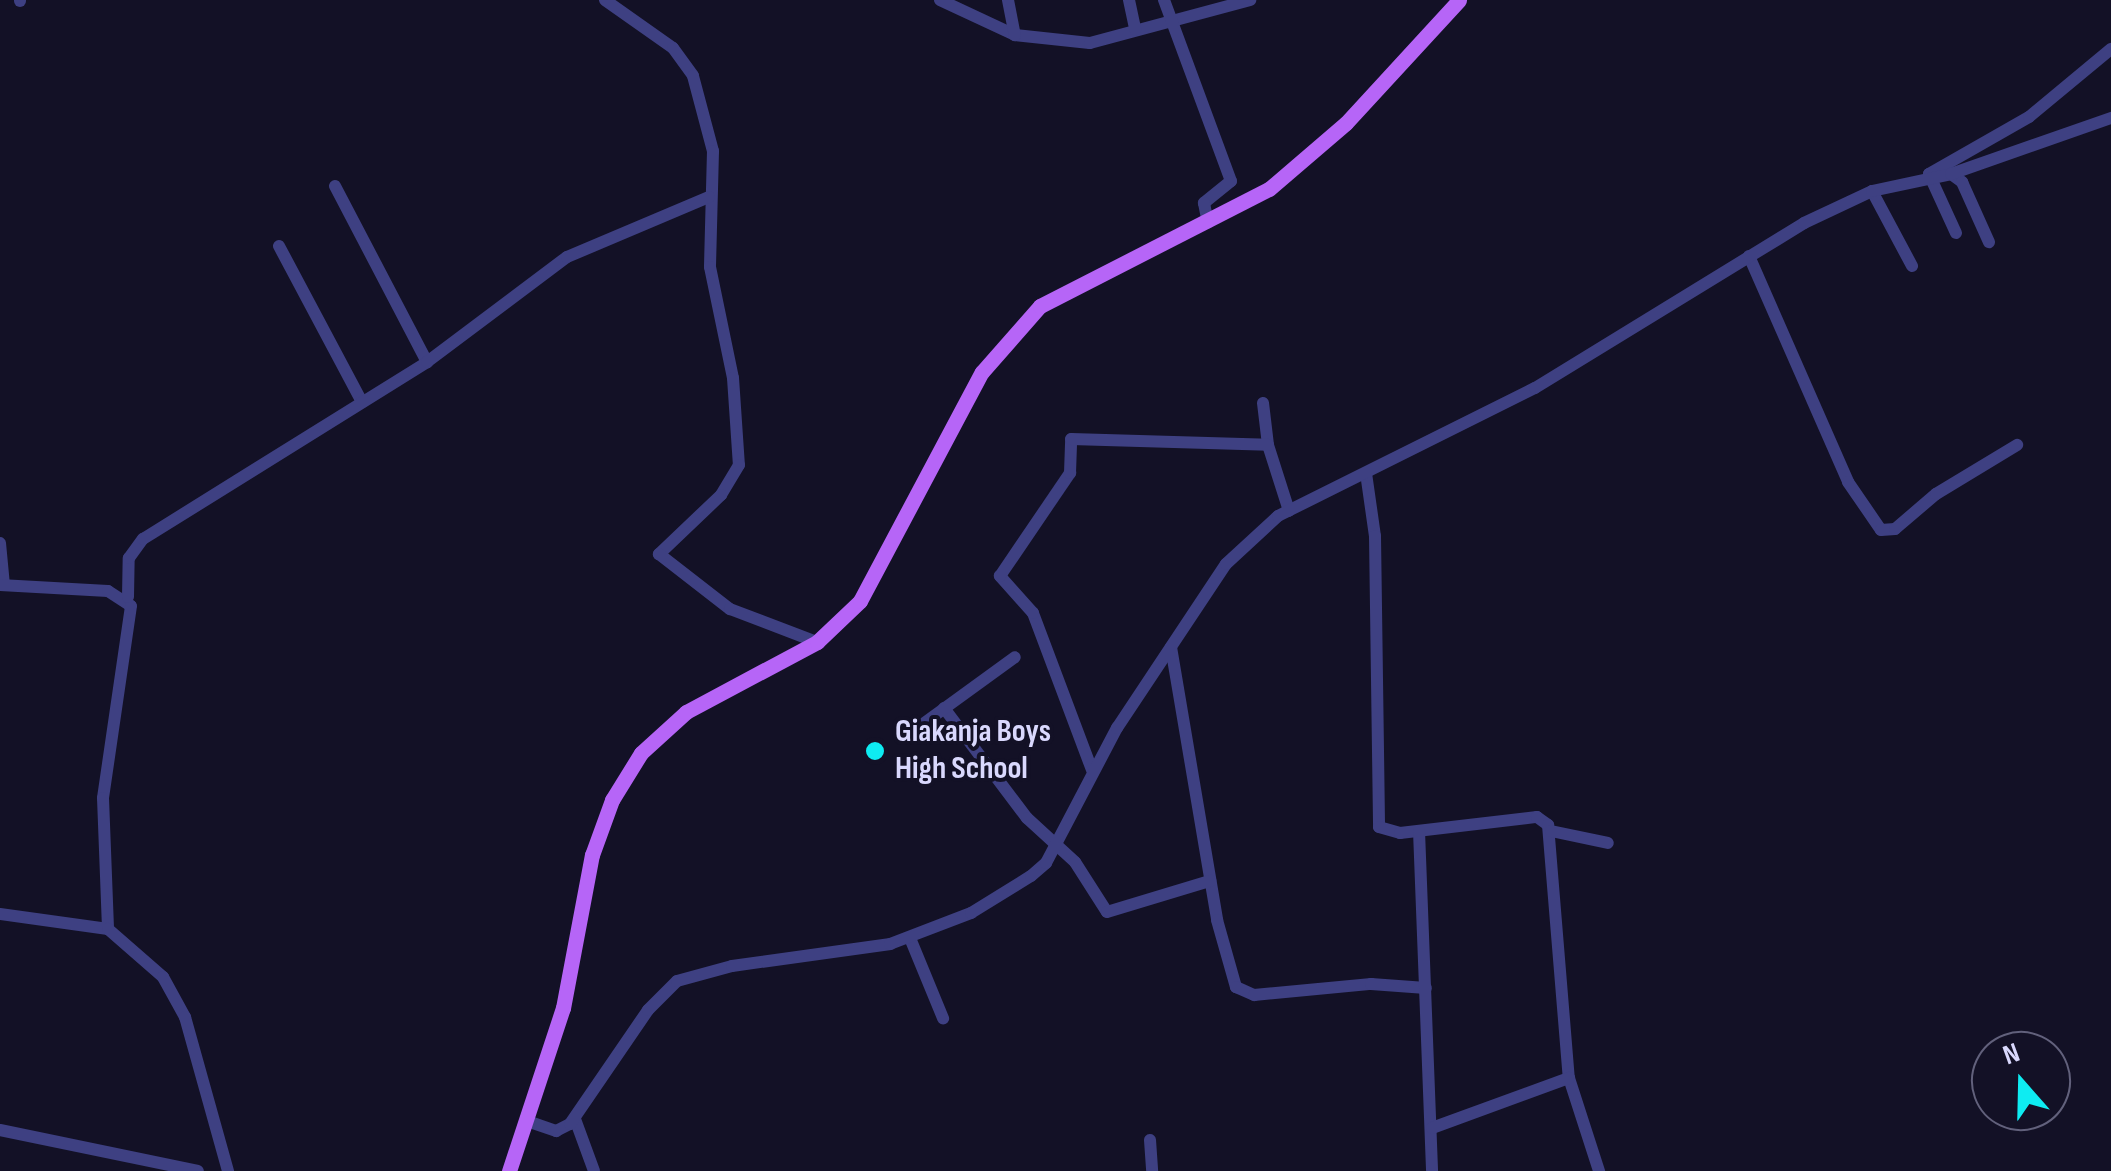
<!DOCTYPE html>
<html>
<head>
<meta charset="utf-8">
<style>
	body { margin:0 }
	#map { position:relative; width:2111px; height:1171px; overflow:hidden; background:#131126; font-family:"Sofia Sans Condensed",sans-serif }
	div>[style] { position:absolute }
	.minor>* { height:12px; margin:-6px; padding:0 6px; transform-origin:6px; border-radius:6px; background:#3e4082 }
	.major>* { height:15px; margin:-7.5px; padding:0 7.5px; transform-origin:7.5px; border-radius:7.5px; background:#b665f7 }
	.dots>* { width:28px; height:28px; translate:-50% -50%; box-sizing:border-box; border:5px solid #131126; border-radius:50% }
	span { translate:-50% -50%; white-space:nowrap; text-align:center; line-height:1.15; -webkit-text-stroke:8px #131126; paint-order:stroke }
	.poi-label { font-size:32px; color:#d9d8fd; font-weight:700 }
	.left { translate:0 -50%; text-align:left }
	.north { position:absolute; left:1971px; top:1031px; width:100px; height:100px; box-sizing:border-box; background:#131126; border:2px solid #62617c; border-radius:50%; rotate:340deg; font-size:28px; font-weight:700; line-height:40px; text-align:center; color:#d9d8fd }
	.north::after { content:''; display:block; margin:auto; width:35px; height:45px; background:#0eecf2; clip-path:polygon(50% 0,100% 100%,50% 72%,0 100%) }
</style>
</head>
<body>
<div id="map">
	<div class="minor">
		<div style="left:20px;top:0;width:1px;rotate:90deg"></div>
		<div style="left:605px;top:0;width:83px;rotate:35.2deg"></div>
		<div style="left:673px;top:48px;width:34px;rotate:54deg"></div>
		<div style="left:693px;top:76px;width:78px;rotate:75.1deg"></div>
		<div style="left:713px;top:151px;width:116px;rotate:91.5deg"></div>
		<div style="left:710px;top:267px;width:113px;rotate:78.3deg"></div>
		<div style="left:733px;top:378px;width:87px;rotate:86.1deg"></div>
		<div style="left:739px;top:465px;width:35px;rotate:121deg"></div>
		<div style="left:721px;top:495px;width:86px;rotate:136.4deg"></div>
		<div style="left:659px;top:554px;width:90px;rotate:37.8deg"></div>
		<div style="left:730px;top:609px;width:93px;rotate:20.8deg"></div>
		<div style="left:940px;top:0;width:83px;rotate:25deg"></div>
		<div style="left:1015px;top:35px;width:75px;rotate:6.1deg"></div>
		<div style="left:1090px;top:43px;width:166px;rotate:-15deg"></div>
		<div style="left:1008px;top:0;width:36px;rotate:79deg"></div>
		<div style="left:1129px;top:0;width:30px;rotate:78deg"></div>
		<div style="left:1164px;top:0;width:193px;rotate:69.7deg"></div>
		<div style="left:1231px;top:181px;width:35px;rotate:141deg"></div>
		<div style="left:1204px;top:203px;width:20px;rotate:79deg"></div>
		<div style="left:1951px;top:174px;width:14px;rotate:36deg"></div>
		<div style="left:1962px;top:182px;width:66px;rotate:65.8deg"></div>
		<div style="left:335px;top:186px;width:199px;rotate:62.4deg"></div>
		<div style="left:1872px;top:191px;width:85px;rotate:61.9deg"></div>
		<div style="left:1956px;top:233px;width:65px;rotate:-114.6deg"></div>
		<div style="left:1929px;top:174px;width:115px;rotate:-29.7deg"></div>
		<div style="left:2029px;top:117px;width:107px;rotate:-39.7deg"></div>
		<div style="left:279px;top:246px;width:177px;rotate:62deg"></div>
		<div style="left:1749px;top:256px;width:247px;rotate:66.3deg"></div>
		<div style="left:1848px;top:482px;width:58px;rotate:55.5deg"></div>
		<div style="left:1881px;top:530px;width:14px;rotate:-4deg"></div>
		<div style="left:1895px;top:529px;width:54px;rotate:-40.5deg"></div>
		<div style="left:1936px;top:494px;width:95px;rotate:-31.2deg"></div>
		<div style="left:1263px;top:403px;width:42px;rotate:83.2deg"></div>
		<div style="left:1268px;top:445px;width:69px;rotate:72.3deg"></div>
		<div style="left:1366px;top:473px;width:64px;rotate:81.9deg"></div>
		<div style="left:1375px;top:536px;width:291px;rotate:89.2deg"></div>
		<div style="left:1379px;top:827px;width:22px;rotate:16deg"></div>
		<div style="left:1400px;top:833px;width:138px;rotate:-6.7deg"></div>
		<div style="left:1537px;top:817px;width:14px;rotate:36deg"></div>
		<div style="left:1548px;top:825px;width:254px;rotate:85.3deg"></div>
		<div style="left:1569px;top:1078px;width:98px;rotate:72.1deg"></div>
		<div style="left:0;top:543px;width:42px;rotate:84.6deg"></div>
		<div style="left:0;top:585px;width:108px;rotate:3.2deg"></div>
		<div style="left:108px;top:591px;width:27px;rotate:33deg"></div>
		<div style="left:131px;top:606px;width:194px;rotate:98.3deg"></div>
		<div style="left:103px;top:798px;width:131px;rotate:87.8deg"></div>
		<div style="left:128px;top:597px;width:39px;rotate:-89deg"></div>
		<div style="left:129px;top:558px;width:24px;rotate:-54deg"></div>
		<div style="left:143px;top:539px;width:335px;rotate:-31.9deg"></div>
		<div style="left:427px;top:362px;width:175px;rotate:-36.9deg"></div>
		<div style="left:567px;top:257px;width:154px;rotate:-22.9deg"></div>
		<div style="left:1171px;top:647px;width:277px;rotate:80.4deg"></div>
		<div style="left:1217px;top:920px;width:70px;rotate:74.2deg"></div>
		<div style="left:1236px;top:987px;width:20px;rotate:24deg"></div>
		<div style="left:1254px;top:995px;width:118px;rotate:-5.4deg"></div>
		<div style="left:1371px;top:984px;width:55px;rotate:4.2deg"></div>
		<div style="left:944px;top:708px;width:138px;rotate:53deg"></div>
		<div style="left:1027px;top:818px;width:65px;rotate:42.5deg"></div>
		<div style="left:1075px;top:862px;width:59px;rotate:57.4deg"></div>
		<div style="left:1107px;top:912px;width:108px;rotate:-16.8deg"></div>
		<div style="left:916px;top:729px;width:122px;rotate:-36deg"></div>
		<div style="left:1092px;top:770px;width:168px;rotate:-110.6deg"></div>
		<div style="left:1033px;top:613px;width:50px;rotate:-131.7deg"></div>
		<div style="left:1000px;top:576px;width:125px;rotate:-55.8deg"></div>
		<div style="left:1070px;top:473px;width:34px;rotate:-88deg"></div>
		<div style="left:1071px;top:439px;width:197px;rotate:1.7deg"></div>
		<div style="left:1419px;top:831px;width:340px;rotate:87.8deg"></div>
		<div style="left:1551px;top:831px;width:58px;rotate:11.9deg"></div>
		<div style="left:0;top:914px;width:109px;rotate:7.9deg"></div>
		<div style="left:108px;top:929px;width:73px;rotate:41.1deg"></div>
		<div style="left:163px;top:977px;width:46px;rotate:61.2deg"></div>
		<div style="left:185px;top:1017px;width:160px;rotate:74.4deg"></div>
		<div style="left:910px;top:938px;width:87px;rotate:67.6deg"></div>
		<div style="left:575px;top:1119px;width:55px;rotate:69.9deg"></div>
		<div style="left:530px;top:1122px;width:28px;rotate:19deg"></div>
		<div style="left:556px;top:1131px;width:16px;rotate:-27deg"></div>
		<div style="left:570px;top:1124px;width:138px;rotate:-55.6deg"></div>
		<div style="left:648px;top:1010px;width:41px;rotate:-45deg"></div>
		<div style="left:677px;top:981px;width:57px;rotate:-15.3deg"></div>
		<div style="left:732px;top:966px;width:160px;rotate:-7.9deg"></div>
		<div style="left:890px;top:944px;width:87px;rotate:-20.9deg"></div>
		<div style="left:971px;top:913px;width:70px;rotate:-31.7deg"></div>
		<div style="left:1031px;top:876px;width:20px;rotate:-41deg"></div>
		<div style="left:1046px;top:863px;width:153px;rotate:-62.3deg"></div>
		<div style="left:1117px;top:728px;width:197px;rotate:-56.4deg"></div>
		<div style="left:1226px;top:564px;width:71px;rotate:-42.7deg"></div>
		<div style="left:1278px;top:516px;width:287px;rotate:-26.5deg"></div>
		<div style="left:1535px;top:388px;width:316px;rotate:-31.5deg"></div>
		<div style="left:1804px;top:223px;width:75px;rotate:-25.2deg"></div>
		<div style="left:1872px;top:191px;width:81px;rotate:-12.1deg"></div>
		<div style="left:1951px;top:174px;width:170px;rotate:-19.3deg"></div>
		<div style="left:1432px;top:1128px;width:146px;rotate:-20.1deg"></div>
		<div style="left:0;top:1130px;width:202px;rotate:11.7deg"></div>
		<div style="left:1150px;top:1140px;width:31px;rotate:86deg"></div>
	</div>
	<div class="major">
		<div style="left:509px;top:1171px;width:172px;rotate:-71.7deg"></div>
		<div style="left:563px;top:1008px;width:156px;rotate:-79.3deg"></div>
		<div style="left:592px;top:855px;width:59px;rotate:-70deg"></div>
		<div style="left:612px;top:800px;width:55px;rotate:-58.3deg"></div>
		<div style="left:641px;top:753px;width:61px;rotate:-42.3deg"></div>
		<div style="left:686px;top:712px;width:149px;rotate:-28.1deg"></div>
		<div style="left:817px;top:642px;width:59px;rotate:-43.6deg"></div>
		<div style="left:860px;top:601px;width:259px;rotate:-62deg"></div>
		<div style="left:982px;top:372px;width:88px;rotate:-48.7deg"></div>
		<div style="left:1040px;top:306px;width:257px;rotate:-27.1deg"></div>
		<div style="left:1269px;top:189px;width:101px;rotate:-40.6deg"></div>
		<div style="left:1346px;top:123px;width:167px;rotate:-47.4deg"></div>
	</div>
	<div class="dots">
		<div style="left:875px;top:751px;background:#0eecf2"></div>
	</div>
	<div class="poi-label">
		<span class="left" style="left:895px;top:751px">Giakanja Boys<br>High School</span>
	</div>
	<div class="north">N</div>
</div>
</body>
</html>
